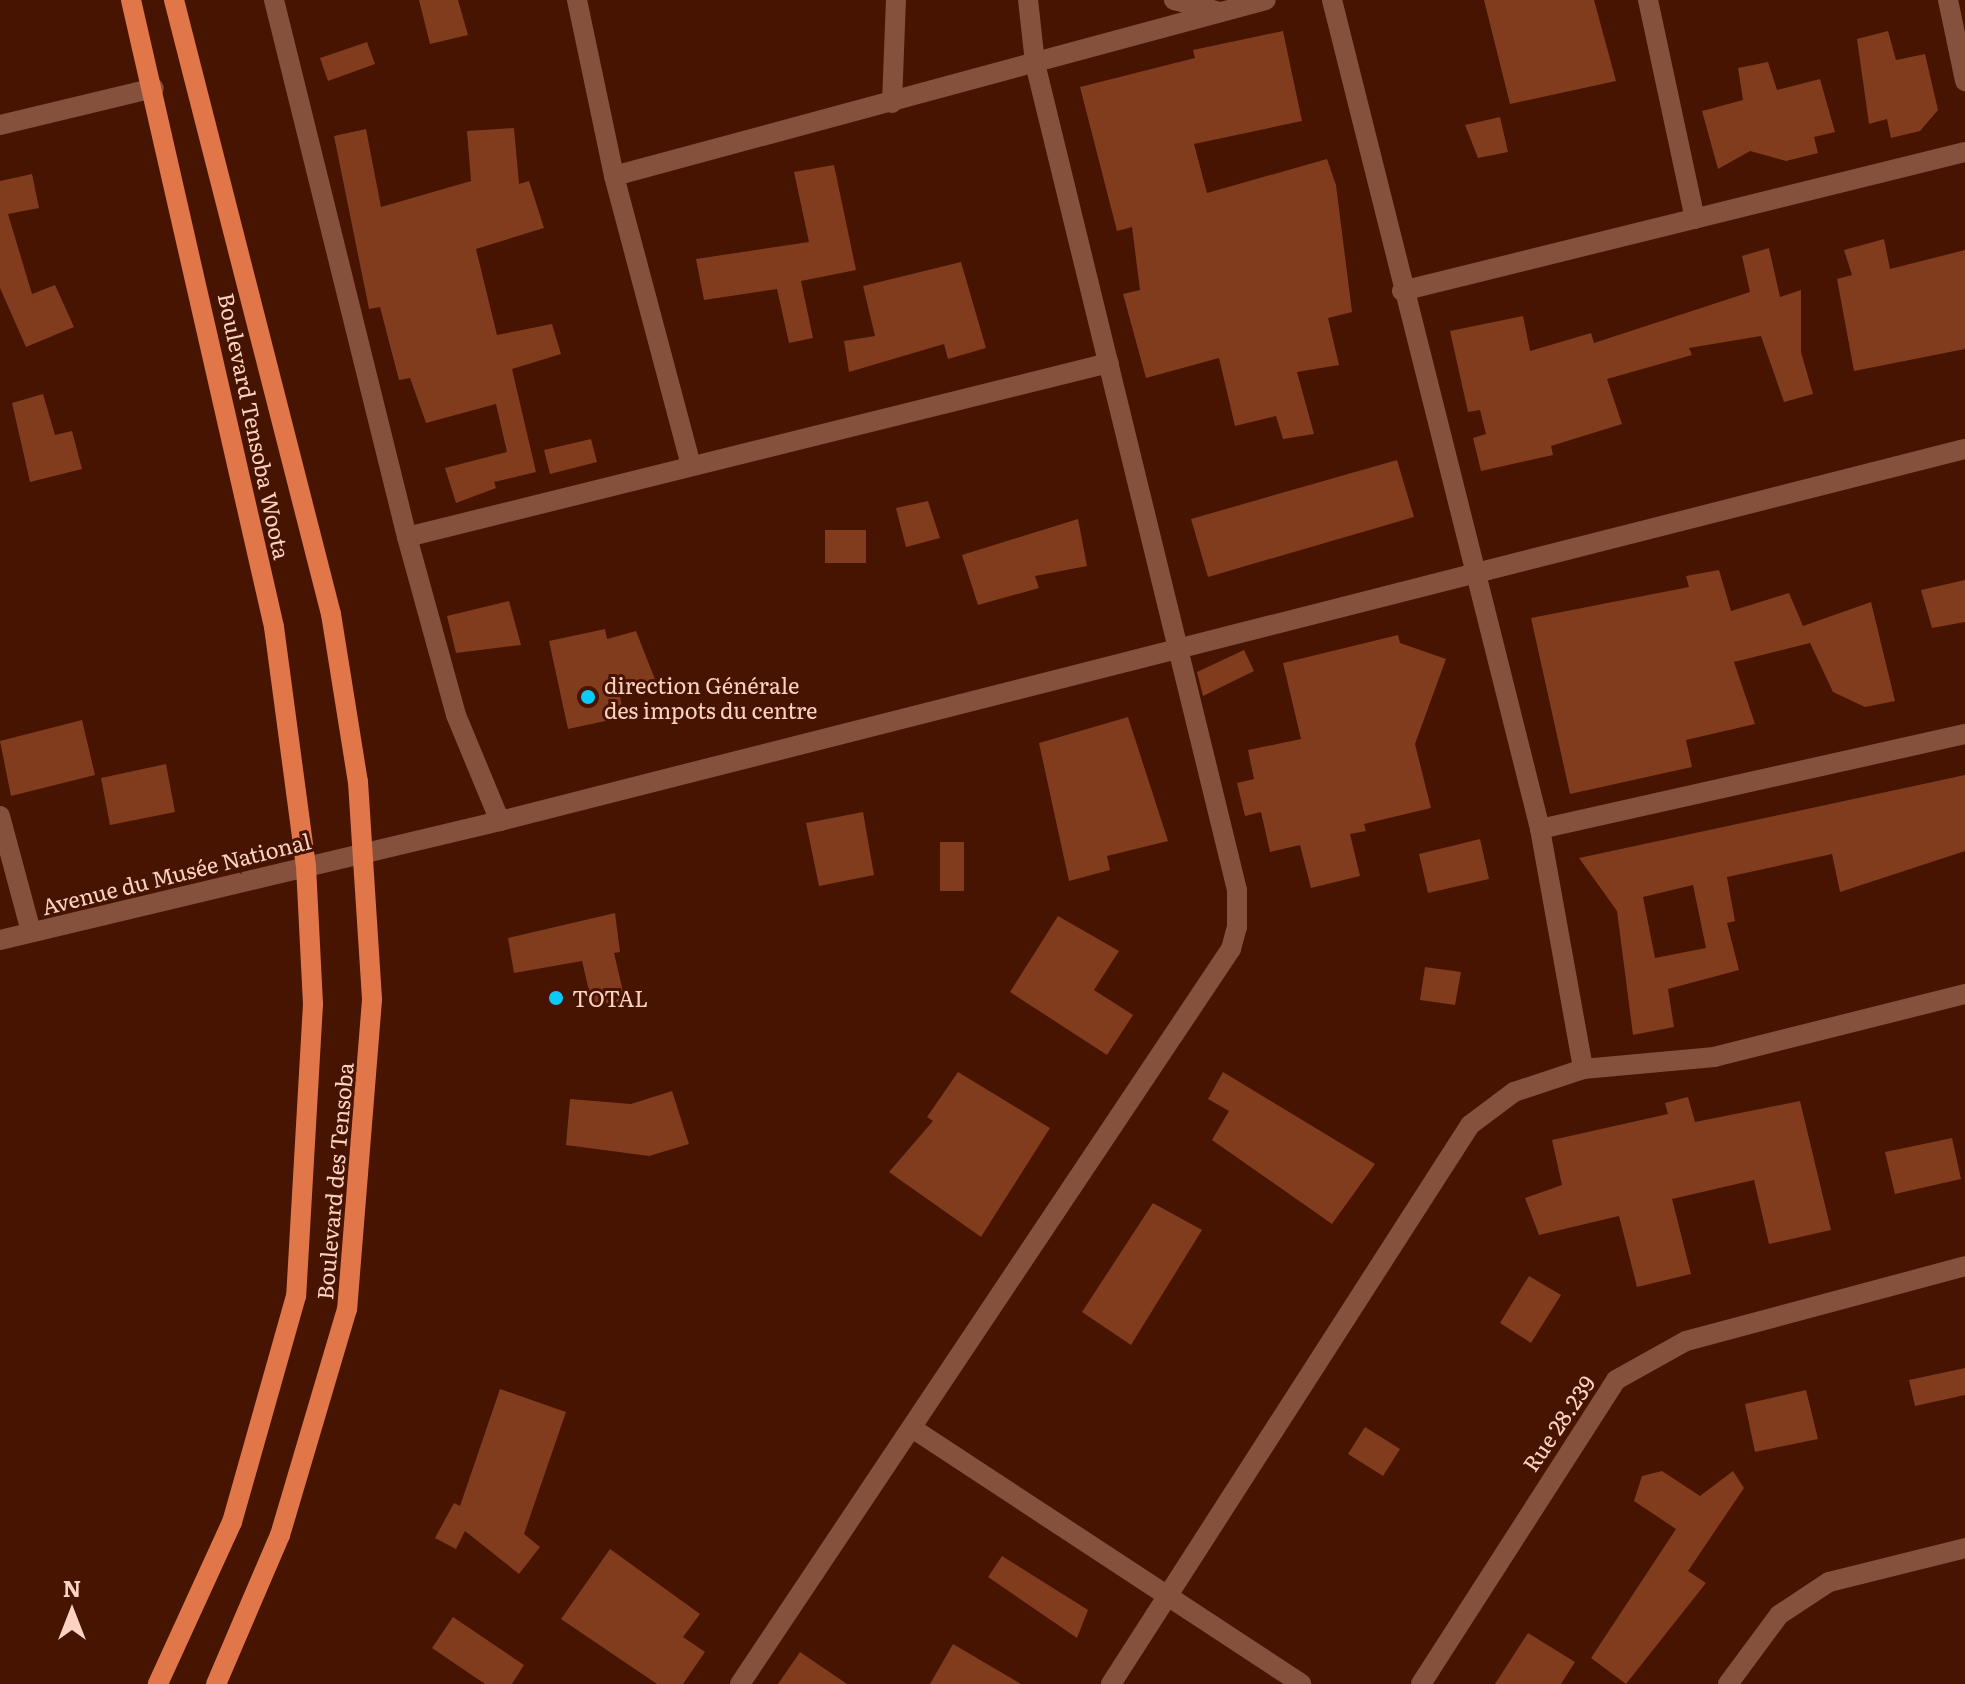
<!DOCTYPE html>
<html>
<head>
<meta charset="utf-8">
<style>
	body { margin:0 }
	#map { position:relative; width:1965px; height:1684px; overflow:hidden; background:#461400; font-family:Literata,serif }
	div>[style] { position:absolute }
	.building>* { inset:0; background:#813c1e }
	.minor>* { height:20px; margin:-10px; padding:0 10px; transform-origin:10px; border-radius:10px; background:#85513c }
	.major>* { height:20px; margin:-10px; padding:0 10px; transform-origin:10px; border-radius:10px; background:#e17749 }
	.dots>* { width:22px; height:22px; translate:-50% -50%; box-sizing:border-box; border:4px solid #461400; border-radius:50% }
	span { translate:-50% -50%; white-space:nowrap; text-align:center; line-height:1.15; -webkit-text-stroke:6px #461400; paint-order:stroke }
	.street-label { font-size:22px; color:#fcd2c2 }
	.poi-label { font-size:22px; color:#fcd2c2 }
	.left { translate:0 -50%; text-align:left }
	.north { position:absolute; left:32px; top:1572px; width:80px; height:80px; -webkit-text-stroke:6px #461400; paint-order:stroke; rotate:0deg; font-size:22px; font-weight:700; line-height:32px; text-align:center; color:#fcd2c2 }
	.north::after { content:''; display:block; margin:auto; width:28px; height:36px; background:#fcd2c2; clip-path:polygon(50% 0,100% 100%,50% 72%,0 100%) }
</style>
</head>
<body>
<div id="map">
	<div class="building">
		<div style="clip-path:polygon(419px 0,458px 0,468px 35px,430px 44px)"></div>
		<div style="clip-path:polygon(1484px 0,1594px 0,1616px 81px,1510px 104px)"></div>
		<div style="clip-path:polygon(1283px 31px,1302px 121px,1194px 144px,1207px 193px,1327px 159px,1336px 185px,1352px 312px,1328px 318px,1339px 365px,1297px 372px,1314px 434px,1283px 439px,1276px 416px,1235px 426px,1219px 358px,1146px 378px,1123px 294px,1140px 290px,1132px 227px,1117px 231px,1080px 87px,1195px 58px,1193px 50px)"></div>
		<div style="clip-path:polygon(1888px 31px,1896px 60px,1925px 54px,1938px 110px,1920px 131px,1891px 138px,1887px 119px,1869px 124px,1857px 39px)"></div>
		<div style="clip-path:polygon(367px 42px,375px 64px,328px 81px,320px 58px)"></div>
		<div style="clip-path:polygon(1768px 62px,1777px 90px,1820px 79px,1835px 132px,1814px 137px,1818px 153px,1786px 161px,1750px 151px,1718px 169px,1702px 111px,1743px 100px,1738px 68px)"></div>
		<div style="clip-path:polygon(1500px 117px,1508px 152px,1478px 158px,1465px 125px)"></div>
		<div style="clip-path:polygon(514px 128px,519px 184px,529px 181px,544px 228px,476px 249px,497px 335px,552px 324px,561px 354px,512px 369px,536px 472px,494px 482px,496px 488px,456px 503px,445px 468px,507px 452px,496px 404px,426px 423px,410px 378px,399px 380px,380px 307px,369px 309px,334px 136px,366px 129px,381px 207px,471px 181px,467px 131px)"></div>
		<div style="clip-path:polygon(834px 165px,856px 270px,801px 281px,813px 338px,789px 343px,777px 289px,704px 300px,696px 259px,809px 242px,794px 172px)"></div>
		<div style="clip-path:polygon(32px 174px,39px 208px,8px 214px,32px 294px,55px 285px,74px 327px,26px 347px,0 288px,0 181px)"></div>
		<div style="clip-path:polygon(1884px 239px,1890px 269px,1965px 250px,1965px 349px,1854px 371px,1837px 279px,1852px 275px,1844px 250px)"></div>
		<div style="clip-path:polygon(1769px 248px,1780px 297px,1801px 290px,1801px 352px,1813px 394px,1784px 402px,1761px 336px,1689px 348px,1692px 355px,1607px 379px,1622px 424px,1551px 446px,1553px 455px,1481px 471px,1473px 438px,1486px 434px,1480px 410px,1468px 412px,1450px 331px,1523px 316px,1530px 351px,1591px 333px,1594px 343px,1750px 292px,1742px 256px)"></div>
		<div style="clip-path:polygon(961px 262px,986px 348px,948px 359px,944px 344px,849px 372px,844px 341px,875px 336px,863px 286px)"></div>
		<div style="clip-path:polygon(43px 394px,55px 435px,72px 431px,82px 469px,30px 482px,12px 403px)"></div>
		<div style="clip-path:polygon(591px 439px,597px 462px,550px 474px,544px 450px)"></div>
		<div style="clip-path:polygon(1397px 460px,1414px 517px,1208px 577px,1191px 519px)"></div>
		<div style="clip-path:polygon(928px 501px,940px 538px,906px 547px,896px 508px)"></div>
		<div style="clip-path:polygon(1078px 519px,1087px 566px,1035px 576px,1039px 588px,978px 605px,962px 555px)"></div>
		<div style="clip-path:polygon(825px 530px,866px 530px,866px 563px,825px 563px)"></div>
		<div style="clip-path:polygon(1719px 570px,1731px 611px,1789px 593px,1803px 626px,1871px 602px,1895px 701px,1865px 707px,1833px 692px,1810px 643px,1734px 662px,1755px 724px,1686px 740px,1692px 767px,1570px 794px,1531px 618px,1689px 587px,1686px 576px)"></div>
		<div style="clip-path:polygon(1965px 580px,1965px 622px,1932px 628px,1921px 590px)"></div>
		<div style="clip-path:polygon(509px 601px,521px 645px,456px 653px,447px 616px)"></div>
		<div style="clip-path:polygon(605px 629px,607px 639px,636px 631px,656px 682px,619px 691px,624px 717px,568px 729px,549px 641px)"></div>
		<div style="clip-path:polygon(1398px 635px,1400px 643px,1446px 659px,1415px 744px,1431px 808px,1364px 824px,1366px 831px,1350px 834px,1360px 876px,1311px 888px,1300px 845px,1270px 852px,1261px 812px,1245px 816px,1237px 783px,1254px 779px,1248px 750px,1301px 739px,1283px 663px)"></div>
		<div style="clip-path:polygon(1244px 650px,1254px 671px,1203px 696px,1197px 672px)"></div>
		<div style="clip-path:polygon(1128px 717px,1168px 841px,1107px 856px,1110px 870px,1069px 881px,1039px 743px)"></div>
		<div style="clip-path:polygon(82px 720px,95px 775px,11px 796px,0 741px)"></div>
		<div style="clip-path:polygon(166px 764px,175px 812px,110px 825px,101px 778px)"></div>
		<div style="clip-path:polygon(evenodd,1965px 775px,1965px 851px,1840px 892px,1832px 854px,1727px 877px,1735px 921px,1727px 923px,1739px 970px,1668px 989px,1674px 1027px,1633px 1035px,1617px 911px,1579px 858px,1965px 775px,1693px 885px,1706px 948px,1655px 958px,1643px 897px,1693px 885px)"></div>
		<div style="clip-path:polygon(863px 812px,874px 875px,819px 886px,806px 823px)"></div>
		<div style="clip-path:polygon(1480px 839px,1489px 879px,1428px 893px,1419px 854px)"></div>
		<div style="clip-path:polygon(940px 842px,964px 842px,964px 891px,940px 891px)"></div>
		<div style="clip-path:polygon(615px 913px,620px 952px,614px 953px,625px 1000px,593px 1008px,582px 961px,514px 973px,508px 938px)"></div>
		<div style="clip-path:polygon(1058px 916px,1119px 951px,1094px 990px,1133px 1015px,1107px 1055px,1010px 992px)"></div>
		<div style="clip-path:polygon(1425px 967px,1461px 972px,1455px 1005px,1420px 1000px)"></div>
		<div style="clip-path:polygon(958px 1072px,1050px 1128px,981px 1237px,889px 1172px,933px 1121px,927px 1117px)"></div>
		<div style="clip-path:polygon(1223px 1072px,1375px 1164px,1332px 1224px,1212px 1140px,1229px 1111px,1208px 1099px)"></div>
		<div style="clip-path:polygon(672px 1091px,689px 1144px,649px 1156px,566px 1145px,570px 1099px,631px 1104px)"></div>
		<div style="clip-path:polygon(1688px 1097px,1695px 1122px,1800px 1101px,1831px 1230px,1769px 1244px,1754px 1180px,1672px 1199px,1691px 1274px,1637px 1287px,1619px 1216px,1539px 1235px,1525px 1198px,1562px 1185px,1552px 1140px,1668px 1114px,1665px 1103px)"></div>
		<div style="clip-path:polygon(1952px 1138px,1961px 1179px,1895px 1194px,1885px 1152px)"></div>
		<div style="clip-path:polygon(1153px 1203px,1202px 1230px,1131px 1345px,1082px 1312px)"></div>
		<div style="clip-path:polygon(1529px 1276px,1561px 1295px,1531px 1343px,1500px 1323px)"></div>
		<div style="clip-path:polygon(1965px 1368px,1965px 1395px,1915px 1406px,1909px 1380px)"></div>
		<div style="clip-path:polygon(500px 1389px,566px 1412px,524px 1534px,540px 1547px,519px 1574px,465px 1531px,456px 1549px,435px 1538px,454px 1503px,460px 1506px)"></div>
		<div style="clip-path:polygon(1806px 1390px,1818px 1439px,1755px 1452px,1745px 1404px)"></div>
		<div style="clip-path:polygon(1365px 1427px,1400px 1449px,1383px 1476px,1348px 1454px)"></div>
		<div style="clip-path:polygon(1662px 1471px,1700px 1496px,1733px 1471px,1744px 1488px,1688px 1571px,1706px 1583px,1626px 1684px,1591px 1658px,1676px 1529px,1634px 1501px,1642px 1476px)"></div>
		<div style="clip-path:polygon(610px 1549px,700px 1614px,683px 1637px,705px 1652px,683px 1684px,657px 1684px,561px 1619px)"></div>
		<div style="clip-path:polygon(1002px 1556px,1088px 1610px,1077px 1638px,988px 1577px)"></div>
		<div style="clip-path:polygon(453px 1617px,524px 1665px,512px 1684px,485px 1684px,432px 1648px)"></div>
		<div style="clip-path:polygon(1528px 1633px,1575px 1662px,1561px 1684px,1495px 1684px)"></div>
		<div style="clip-path:polygon(953px 1644px,1021px 1684px,930px 1684px)"></div>
		<div style="clip-path:polygon(800px 1652px,847px 1684px,778px 1684px)"></div>
	</div>
	<div class="minor">
		<div style="left:274px;top:0;width:553px;rotate:76.09deg"></div>
		<div style="left:407px;top:537px;width:723px;rotate:-13.92deg"></div>
		<div style="left:577px;top:0;width:180px;rotate:78.1deg"></div>
		<div style="left:614px;top:176px;width:300px;rotate:75.1deg"></div>
		<div style="left:1174px;top:0;width:48px;rotate:14.6deg"></div>
		<div style="left:1332px;top:0;width:855px;rotate:75.91deg"></div>
		<div style="left:1540px;top:829px;width:244px;rotate:79.8deg"></div>
		<div style="left:1648px;top:0;width:224px;rotate:77.9deg"></div>
		<div style="left:1948px;top:0;width:83px;rotate:78.1deg"></div>
		<div style="left:892px;top:103px;width:103px;rotate:-87.8deg"></div>
		<div style="left:0;top:125px;width:158px;rotate:-13.5deg"></div>
		<div style="left:614px;top:176px;width:675px;rotate:-15.11deg"></div>
		<div style="left:1402px;top:291px;width:580px;rotate:-13.87deg"></div>
		<div style="left:407px;top:537px;width:185px;rotate:74.6deg"></div>
		<div style="left:456px;top:715px;width:115px;rotate:67.5deg"></div>
		<div style="left:0;top:816px;width:120px;rotate:75deg"></div>
		<div style="left:1540px;top:829px;width:435px;rotate:-12.6deg"></div>
		<div style="left:0;top:940px;width:514px;rotate:-13.39deg"></div>
		<div style="left:500px;top:821px;width:1511px;rotate:-14.25deg"></div>
		<div style="left:915px;top:1430px;width:462px;rotate:33.3deg"></div>
		<div style="left:740px;top:1684px;width:884px;rotate:-56.26deg"></div>
		<div style="left:1231px;top:949px;width:23px;rotate:-75deg"></div>
		<div style="left:1237px;top:927px;width:37px;rotate:-90deg"></div>
		<div style="left:1237px;top:890px;width:851px;rotate:-103.73deg"></div>
		<div style="left:1035px;top:63px;width:63px;rotate:-96.3deg"></div>
		<div style="left:1111px;top:1684px;width:664px;rotate:-57.29deg"></div>
		<div style="left:1470px;top:1125px;width:55px;rotate:-36.9deg"></div>
		<div style="left:1514px;top:1092px;width:73px;rotate:-18.4deg"></div>
		<div style="left:1583px;top:1069px;width:132px;rotate:-5.2deg"></div>
		<div style="left:1714px;top:1057px;width:259px;rotate:-14.1deg"></div>
		<div style="left:1421px;top:1684px;width:361px;rotate:-57.3deg"></div>
		<div style="left:1616px;top:1380px;width:80px;rotate:-29.1deg"></div>
		<div style="left:1686px;top:1341px;width:289px;rotate:-15deg"></div>
		<div style="left:1728px;top:1684px;width:86px;rotate:-53.5deg"></div>
		<div style="left:1779px;top:1615px;width:60px;rotate:-33.4deg"></div>
		<div style="left:1829px;top:1582px;width:140px;rotate:-14deg"></div>
	</div>
	<div class="major">
		<div style="left:131px;top:0;width:643px;rotate:77.15deg"></div>
		<div style="left:274px;top:627px;width:241px;rotate:82.4deg"></div>
		<div style="left:306px;top:866px;width:138px;rotate:87.1deg"></div>
		<div style="left:313px;top:1004px;width:292px;rotate:93.3deg"></div>
		<div style="left:296px;top:1296px;width:235px;rotate:105.8deg"></div>
		<div style="left:232px;top:1522px;width:178px;rotate:114.6deg"></div>
		<div style="left:174px;top:0;width:634px;rotate:75.66deg"></div>
		<div style="left:331px;top:614px;width:170px;rotate:80.9deg"></div>
		<div style="left:358px;top:782px;width:218px;rotate:86.3deg"></div>
		<div style="left:372px;top:1000px;width:310px;rotate:94.6deg"></div>
		<div style="left:347px;top:1309px;width:236px;rotate:106.5deg"></div>
		<div style="left:280px;top:1535px;width:162px;rotate:113.2deg"></div>
	</div>
	<div class="dots">
		<div style="left:588px;top:697px;background:#0acafa"></div>
		<div style="left:556px;top:998px;background:#0acafa"></div>
	</div>
	<div class="street-label">
		<span style="left:255px;top:426px;rotate:78deg">Boulevard Tensoba Woota</span>
		<span style="left:176px;top:873px;rotate:-14deg">Avenue du Musée National</span>
		<span style="left:334px;top:1181px;rotate:-85deg">Boulevard des Tensoba</span>
		<span style="left:1558px;top:1423px;rotate:-56deg">Rue 28.239</span>
	</div>
	<div class="poi-label">
		<span class="left" style="left:604px;top:697px">direction Générale<br>des impots du centre</span>
		<span class="left" style="left:572px;top:998px">TOTAL</span>
	</div>
	<div class="north">N</div>
</div>
</body>
</html>
